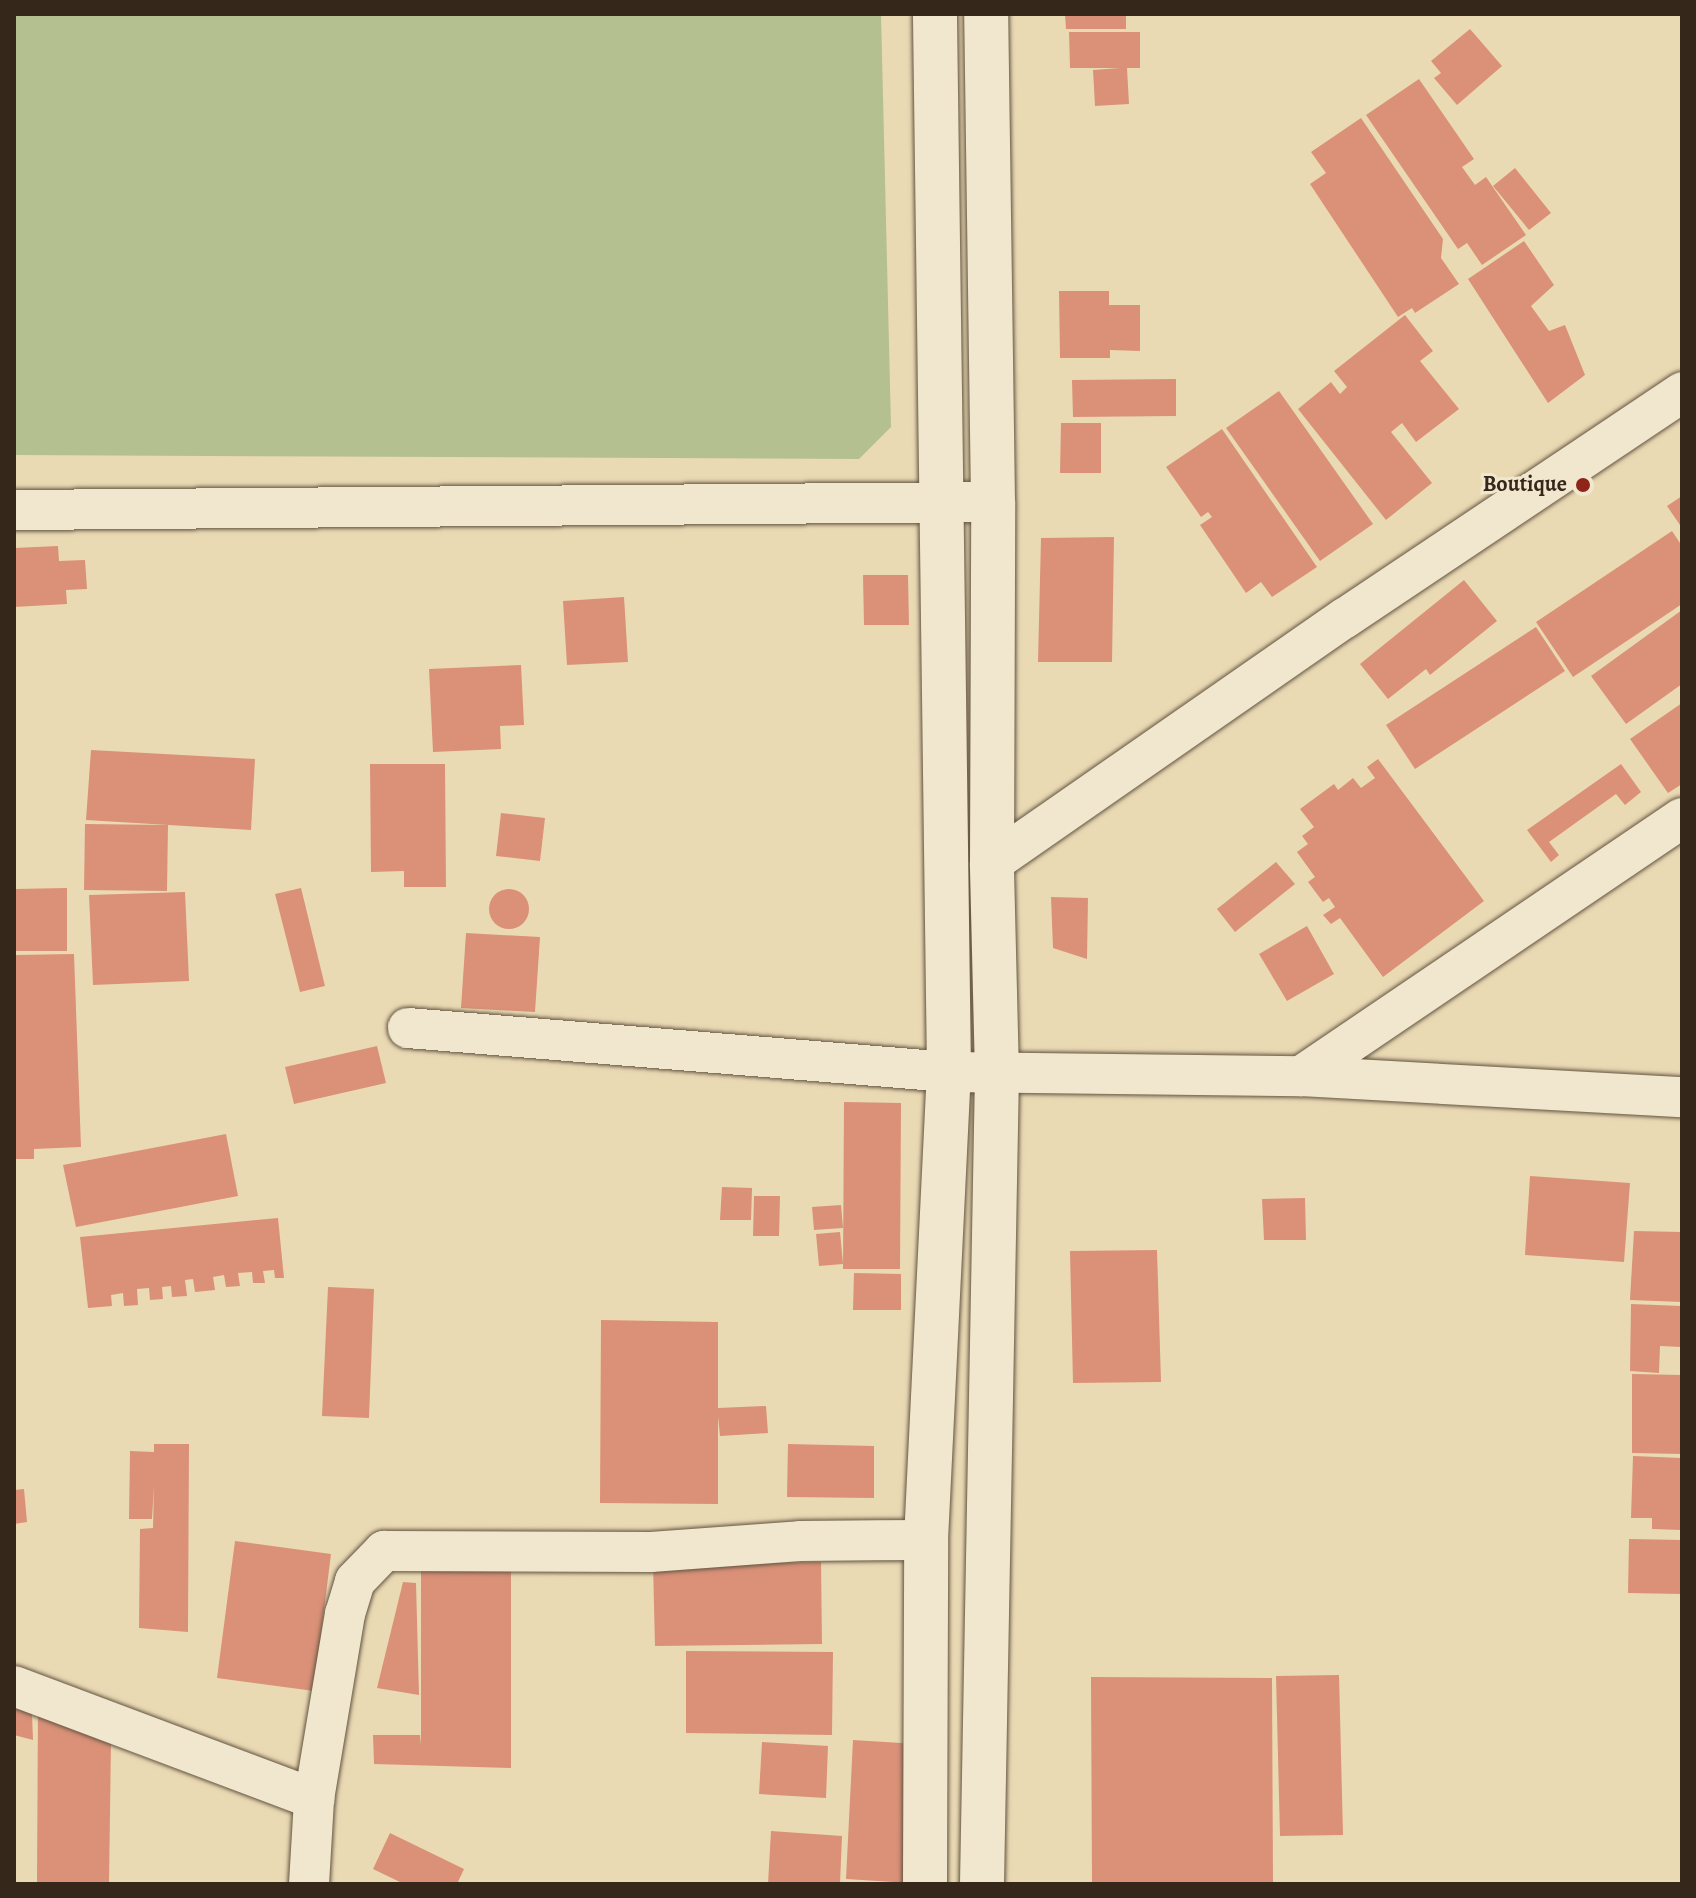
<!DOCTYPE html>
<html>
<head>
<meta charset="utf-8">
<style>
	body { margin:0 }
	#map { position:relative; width:1696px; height:1898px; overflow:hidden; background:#eadab4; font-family:Alegreya,serif }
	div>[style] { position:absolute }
	.green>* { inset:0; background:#b4c08f }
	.building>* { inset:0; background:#da9178 }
	.round { border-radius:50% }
	.roads { filter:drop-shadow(0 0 2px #625441) drop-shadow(0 0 2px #625441) }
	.street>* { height:40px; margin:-20px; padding:0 20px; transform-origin:20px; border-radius:20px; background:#f1e7ce }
	.secondary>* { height:44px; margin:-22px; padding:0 22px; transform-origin:22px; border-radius:22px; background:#f1e7ce }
	.dots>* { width:22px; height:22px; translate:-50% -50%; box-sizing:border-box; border:4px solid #f1e7ce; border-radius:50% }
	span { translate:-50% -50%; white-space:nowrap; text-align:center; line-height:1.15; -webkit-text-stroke:6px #f1e7ce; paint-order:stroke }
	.poi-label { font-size:22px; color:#35281b; font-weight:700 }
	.right { translate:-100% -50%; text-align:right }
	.frame { position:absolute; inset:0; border:16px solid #35281b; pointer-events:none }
</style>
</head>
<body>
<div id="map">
	<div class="green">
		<div style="clip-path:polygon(14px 14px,881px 14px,891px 427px,859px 459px,14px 455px)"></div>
	</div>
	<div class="building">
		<div style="clip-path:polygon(1065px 14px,1126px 14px,1126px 29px,1066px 29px)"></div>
		<div style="clip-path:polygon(1470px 29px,1502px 66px,1457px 105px,1434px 78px,1441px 73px,1431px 61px)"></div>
		<div style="clip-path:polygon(1069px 32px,1140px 32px,1140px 68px,1127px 68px,1129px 104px,1095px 106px,1093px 70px,1120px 68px,1070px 68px)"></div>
		<div style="clip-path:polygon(1419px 79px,1474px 159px,1462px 167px,1475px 185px,1486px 177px,1526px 235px,1482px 265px,1467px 243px,1458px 249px,1366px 115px)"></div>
		<div style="clip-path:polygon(1361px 118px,1443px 239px,1441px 258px,1459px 284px,1415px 313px,1412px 308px,1398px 317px,1310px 184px,1326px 173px,1311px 152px)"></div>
		<div style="clip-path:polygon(1515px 168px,1551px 213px,1529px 230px,1493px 186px)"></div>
		<div style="clip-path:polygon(1524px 241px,1554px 285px,1531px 306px,1549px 331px,1565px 325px,1585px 375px,1548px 403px,1468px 279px)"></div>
		<div style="clip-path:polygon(1059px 291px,1109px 291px,1109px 305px,1140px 305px,1140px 351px,1110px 350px,1110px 358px,1060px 358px)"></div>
		<div style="clip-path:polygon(1405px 315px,1433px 351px,1420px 361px,1459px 409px,1416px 442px,1402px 423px,1391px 432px,1432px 483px,1386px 520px,1298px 409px,1331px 382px,1340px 394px,1347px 387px,1334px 371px)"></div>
		<div style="clip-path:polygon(1176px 379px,1176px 416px,1073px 417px,1072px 380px)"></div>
		<div style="clip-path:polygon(1279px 391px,1373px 524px,1320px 561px,1226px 428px)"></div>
		<div style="clip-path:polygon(1061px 423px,1101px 423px,1101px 473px,1060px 473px)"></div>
		<div style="clip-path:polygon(1222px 429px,1317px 567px,1272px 597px,1261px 582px,1246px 593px,1200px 525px,1212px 517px,1208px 512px,1201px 517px,1166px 467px)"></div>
		<div style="clip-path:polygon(1682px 496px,1682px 528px,1667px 506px)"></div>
		<div style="clip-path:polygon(1672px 531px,1682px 546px,1682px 604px,1573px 677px,1536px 622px)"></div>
		<div style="clip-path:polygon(1114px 537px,1112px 662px,1038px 662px,1041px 538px)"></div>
		<div style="clip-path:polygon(58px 546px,59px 561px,85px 560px,87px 589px,66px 590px,67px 604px,14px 607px,14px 548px)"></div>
		<div style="clip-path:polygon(863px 575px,908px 575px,909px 625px,864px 625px)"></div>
		<div style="clip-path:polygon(1464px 580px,1497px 621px,1430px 675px,1426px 669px,1388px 699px,1360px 664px)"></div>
		<div style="clip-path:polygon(624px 597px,628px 662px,567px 665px,563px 601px)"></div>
		<div style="clip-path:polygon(1682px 610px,1682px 684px,1626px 724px,1591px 676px)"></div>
		<div style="clip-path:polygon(1536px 627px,1565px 671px,1415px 769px,1386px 725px)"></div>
		<div style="clip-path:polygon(521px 665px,524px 725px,500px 726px,501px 749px,433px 752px,429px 669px)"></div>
		<div style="clip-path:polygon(1682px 703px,1682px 784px,1668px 793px,1630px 739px)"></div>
		<div style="clip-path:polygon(91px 750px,255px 759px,251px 830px,86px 820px)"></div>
		<div style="clip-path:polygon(1378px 759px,1484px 901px,1383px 977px,1340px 918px,1331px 924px,1323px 915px,1335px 907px,1329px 898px,1323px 902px,1308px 882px,1315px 877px,1297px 852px,1308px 844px,1302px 836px,1314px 827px,1300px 809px,1334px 784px,1338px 790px,1353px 778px,1361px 788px,1375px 778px,1367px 767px)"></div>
		<div style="clip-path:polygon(370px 764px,445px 764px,446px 887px,404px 887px,404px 871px,371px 872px)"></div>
		<div style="clip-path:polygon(1621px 764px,1641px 792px,1625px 805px,1616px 794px,1549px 842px,1559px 855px,1551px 862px,1527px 830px)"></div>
		<div style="clip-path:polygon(501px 813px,545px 818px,540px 861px,496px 856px)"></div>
		<div style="clip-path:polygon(85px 824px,168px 825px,167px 891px,84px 890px)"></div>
		<div style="clip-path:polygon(1276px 862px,1295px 884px,1235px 932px,1217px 909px)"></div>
		<div style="clip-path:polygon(67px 888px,67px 951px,14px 951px,14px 889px)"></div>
		<div style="clip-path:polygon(301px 888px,325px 986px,300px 992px,275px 894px)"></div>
		<div class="round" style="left:489px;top:889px;width:40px;height:40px"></div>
		<div style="clip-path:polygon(185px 892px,189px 981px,93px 985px,89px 895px)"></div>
		<div style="clip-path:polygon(1051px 897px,1088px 898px,1087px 959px,1053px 948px)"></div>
		<div style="clip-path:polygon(1307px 926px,1334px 974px,1287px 1001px,1259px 954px)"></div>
		<div style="clip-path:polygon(466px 933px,540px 937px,535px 1012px,461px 1008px)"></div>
		<div style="clip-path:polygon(74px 954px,81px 1147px,34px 1149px,34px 1159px,14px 1159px,14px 955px)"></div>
		<div style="clip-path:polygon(377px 1046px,386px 1083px,294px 1104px,285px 1067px)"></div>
		<div style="clip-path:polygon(844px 1102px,901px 1103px,900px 1269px,843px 1269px)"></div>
		<div style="clip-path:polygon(226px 1134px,238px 1196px,76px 1227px,63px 1165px)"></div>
		<div style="clip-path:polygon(1530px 1176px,1630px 1183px,1624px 1262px,1525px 1255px)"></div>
		<div style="clip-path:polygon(722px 1187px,752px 1188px,751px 1220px,720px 1220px)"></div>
		<div style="clip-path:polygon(754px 1196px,780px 1196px,779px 1236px,753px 1236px)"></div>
		<div style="clip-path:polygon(1305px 1198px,1306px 1240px,1264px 1240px,1262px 1199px)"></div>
		<div style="clip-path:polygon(841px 1205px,843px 1228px,814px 1230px,812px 1207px)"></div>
		<div style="clip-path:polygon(278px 1218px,284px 1278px,275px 1278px,274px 1270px,263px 1271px,265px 1283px,253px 1283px,252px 1272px,238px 1273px,240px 1286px,226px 1287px,224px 1275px,213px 1277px,215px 1290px,195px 1292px,193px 1279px,185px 1280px,187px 1296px,172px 1297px,171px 1286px,162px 1287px,163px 1299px,150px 1300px,149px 1288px,137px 1289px,138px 1305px,124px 1306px,123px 1293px,111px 1295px,112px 1306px,88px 1308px,80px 1237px)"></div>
		<div style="clip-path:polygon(1634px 1231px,1682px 1232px,1682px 1302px,1630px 1300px)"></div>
		<div style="clip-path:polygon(840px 1232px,843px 1264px,819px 1266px,816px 1234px)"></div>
		<div style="clip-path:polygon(1157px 1250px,1161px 1382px,1073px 1383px,1070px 1251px)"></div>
		<div style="clip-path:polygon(854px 1273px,901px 1274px,901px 1310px,853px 1310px)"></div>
		<div style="clip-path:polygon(328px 1287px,374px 1289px,369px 1418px,322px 1416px)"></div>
		<div style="clip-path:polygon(1631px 1304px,1682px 1306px,1682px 1347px,1660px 1346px,1659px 1373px,1630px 1371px)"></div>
		<div style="clip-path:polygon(601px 1320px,718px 1322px,718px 1408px,766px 1406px,768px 1433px,720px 1436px,718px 1416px,718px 1504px,600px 1503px)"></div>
		<div style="clip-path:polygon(1632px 1374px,1682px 1375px,1682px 1454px,1632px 1453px)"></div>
		<div style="clip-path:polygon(154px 1444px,189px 1444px,188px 1632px,139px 1628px,140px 1529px,153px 1528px,154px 1486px,152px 1519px,129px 1519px,130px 1451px,154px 1452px)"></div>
		<div style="clip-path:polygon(788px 1444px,874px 1446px,874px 1498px,787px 1497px)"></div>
		<div style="clip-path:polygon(1633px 1456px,1682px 1458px,1682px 1530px,1652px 1529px,1652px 1518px,1631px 1518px)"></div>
		<div style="clip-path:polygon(24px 1489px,27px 1522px,14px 1524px,14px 1490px)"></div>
		<div style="clip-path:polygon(1629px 1539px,1682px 1540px,1682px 1594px,1628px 1593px)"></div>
		<div style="clip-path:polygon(235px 1541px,331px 1554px,314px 1691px,217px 1678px)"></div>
		<div style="clip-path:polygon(421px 1561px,511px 1562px,511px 1768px,374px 1764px,373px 1735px,420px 1735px,421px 1745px)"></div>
		<div style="clip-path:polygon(821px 1562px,822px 1644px,655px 1646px,653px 1564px)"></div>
		<div style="clip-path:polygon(403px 1582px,416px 1583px,419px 1695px,377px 1688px)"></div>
		<div style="clip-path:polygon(686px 1651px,833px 1652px,832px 1735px,686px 1733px)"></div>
		<div style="clip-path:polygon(1339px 1675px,1343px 1835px,1280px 1836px,1276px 1676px)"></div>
		<div style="clip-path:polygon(1091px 1677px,1272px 1678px,1273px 1884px,1092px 1884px)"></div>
		<div style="clip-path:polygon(38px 1707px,111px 1742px,109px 1884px,37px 1884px)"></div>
		<div style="clip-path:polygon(14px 1708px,32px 1714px,33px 1740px,14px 1735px)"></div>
		<div style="clip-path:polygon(853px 1740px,917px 1744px,909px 1883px,846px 1879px)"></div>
		<div style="clip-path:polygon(762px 1742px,828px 1746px,826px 1798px,759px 1794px)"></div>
		<div style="clip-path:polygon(771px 1831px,842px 1836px,840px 1884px,768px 1884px)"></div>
		<div style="clip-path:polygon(390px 1833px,464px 1869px,457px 1884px,404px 1884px,373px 1869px)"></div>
	</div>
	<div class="roads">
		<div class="street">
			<div style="left:14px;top:510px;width:979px;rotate:-0.47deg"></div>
			<div style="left:992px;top:863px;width:430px;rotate:-34.8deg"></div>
			<div style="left:1345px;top:618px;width:406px;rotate:-33.8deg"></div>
			<div style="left:408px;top:1028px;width:543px;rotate:4.65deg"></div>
			<div style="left:949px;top:1072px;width:352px;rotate:0.7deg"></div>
			<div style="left:1301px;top:1076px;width:382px;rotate:3.2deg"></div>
			<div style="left:1301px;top:1076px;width:460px;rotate:-34.1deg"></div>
			<div style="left:14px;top:1686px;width:321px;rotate:20.6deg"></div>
			<div style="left:309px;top:1884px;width:85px;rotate:-86.6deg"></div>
			<div style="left:314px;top:1799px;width:188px;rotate:-80.5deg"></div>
			<div style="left:345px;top:1614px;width:34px;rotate:-73deg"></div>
			<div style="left:355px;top:1581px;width:42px;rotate:-46deg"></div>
			<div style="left:384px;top:1551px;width:267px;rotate:0.2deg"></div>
			<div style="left:651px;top:1552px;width:149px;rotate:-4.2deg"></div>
			<div style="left:800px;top:1541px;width:126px;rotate:-0.5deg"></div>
		</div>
		<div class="secondary">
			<div style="left:925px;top:1884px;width:344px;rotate:-89.8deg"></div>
			<div style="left:926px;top:1540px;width:469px;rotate:-87.2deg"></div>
			<div style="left:949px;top:1072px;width:1058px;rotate:-90.76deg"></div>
			<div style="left:982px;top:1884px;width:810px;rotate:-88.94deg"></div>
			<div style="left:997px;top:1074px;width:211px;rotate:-91.4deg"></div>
			<div style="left:992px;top:863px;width:361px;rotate:-89.8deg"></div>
			<div style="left:993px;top:502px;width:488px;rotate:-90.8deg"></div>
		</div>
	</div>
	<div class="dots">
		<div style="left:1583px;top:485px;background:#8f2418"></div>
	</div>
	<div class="poi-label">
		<span class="right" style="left:1567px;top:485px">Boutique</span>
	</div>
	<div class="frame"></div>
</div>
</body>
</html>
